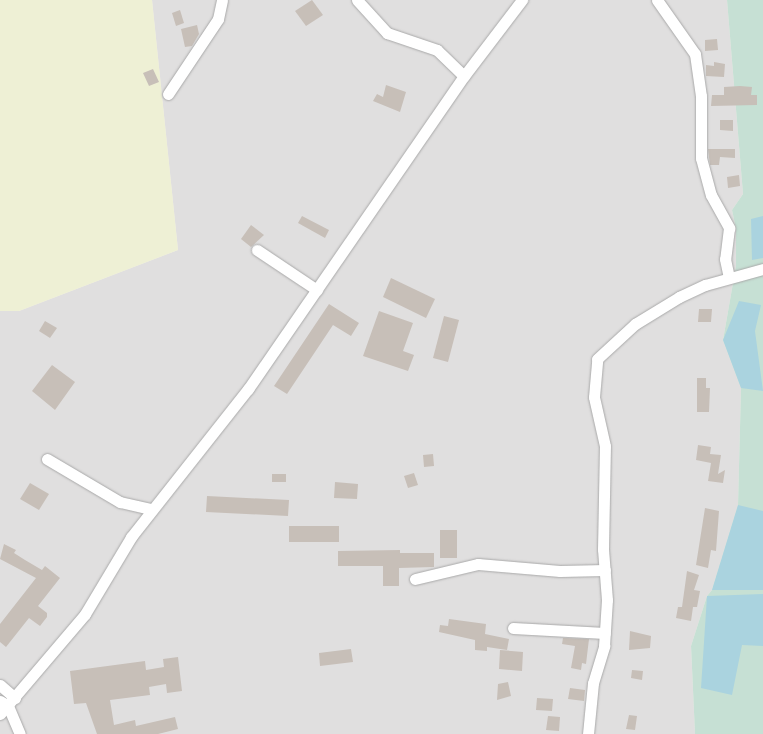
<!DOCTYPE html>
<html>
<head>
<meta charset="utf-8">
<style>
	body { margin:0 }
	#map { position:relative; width:763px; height:734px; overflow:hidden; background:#f2efe9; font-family:Montserrat,sans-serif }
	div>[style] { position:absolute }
	.residential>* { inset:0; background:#e0dfdf }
	.farmland>* { inset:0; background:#eef0d5 }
	.wetland>* { inset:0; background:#c6e0d4 }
	.water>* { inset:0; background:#aad3df }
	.building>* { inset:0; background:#c7bfb8 }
	.roads { filter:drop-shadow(0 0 1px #a9a9a9) drop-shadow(0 0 1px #a9a9a9) }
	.minor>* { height:11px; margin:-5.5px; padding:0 5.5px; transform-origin:5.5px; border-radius:5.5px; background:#fff }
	span { translate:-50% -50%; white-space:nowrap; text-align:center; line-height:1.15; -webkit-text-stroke:3.5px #fff; paint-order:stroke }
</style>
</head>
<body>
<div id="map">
	<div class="residential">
		<div style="clip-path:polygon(152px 0,727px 0,743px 194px,732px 210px,736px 229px,736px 266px,723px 340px,741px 388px,738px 505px,712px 590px,707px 596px,691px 646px,695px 734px,0 734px,0 311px,19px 311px,178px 250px)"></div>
	</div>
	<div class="farmland">
		<div style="clip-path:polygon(0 0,152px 0,178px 250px,19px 311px,0 311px)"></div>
	</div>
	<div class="wetland">
		<div style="clip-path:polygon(727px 0,763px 0,763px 734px,695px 734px,691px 646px,707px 596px,712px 590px,738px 505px,741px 388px,723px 340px,736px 266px,736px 229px,732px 210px,743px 194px)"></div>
	</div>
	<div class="water">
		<div style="clip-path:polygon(763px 216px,763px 258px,752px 260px,751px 219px)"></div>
		<div style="clip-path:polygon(739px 301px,761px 305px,755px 331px,763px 391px,741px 388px,723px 340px)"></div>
		<div style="clip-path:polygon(738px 505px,763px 511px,763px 590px,712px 590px)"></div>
		<div style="clip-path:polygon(763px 594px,763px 646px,742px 645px,732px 695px,701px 688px,707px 596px)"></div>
	</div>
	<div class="building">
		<div style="clip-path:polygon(312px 0,323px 15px,306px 26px,295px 11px)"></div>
		<div style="clip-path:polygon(180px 10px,184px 23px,176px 26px,172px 13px)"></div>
		<div style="clip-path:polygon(197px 25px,199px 34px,192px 46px,185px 47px,181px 29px)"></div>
		<div style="clip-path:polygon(717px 39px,718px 50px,705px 51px,705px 40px)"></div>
		<div style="clip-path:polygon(714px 62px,725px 64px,724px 77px,706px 76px,706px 65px,714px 66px)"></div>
		<div style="clip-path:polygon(153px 69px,159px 82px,149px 86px,143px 73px)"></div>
		<div style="clip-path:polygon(386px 85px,406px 92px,400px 112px,373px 101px,377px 94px,383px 97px)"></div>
		<div style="clip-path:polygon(740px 86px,752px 87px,751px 95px,757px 95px,757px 105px,711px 106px,712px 95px,724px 95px,724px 87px)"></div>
		<div style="clip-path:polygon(720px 120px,733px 120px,733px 131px,720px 130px)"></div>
		<div style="clip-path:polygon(708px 149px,735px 149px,735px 158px,720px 157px,719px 165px,710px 165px)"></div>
		<div style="clip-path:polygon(739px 175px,740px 186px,728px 188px,727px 177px)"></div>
		<div style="clip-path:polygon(302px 216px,329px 230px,325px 238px,298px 223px)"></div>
		<div style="clip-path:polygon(251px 225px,264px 235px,251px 247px,241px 239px)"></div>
		<div style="clip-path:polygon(391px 278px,435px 299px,426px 318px,383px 297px)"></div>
		<div style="clip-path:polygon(329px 304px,359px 323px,351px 336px,333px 325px,287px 394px,274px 386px)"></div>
		<div style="clip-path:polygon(699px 309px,712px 309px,711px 322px,698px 322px)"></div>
		<div style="clip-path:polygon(379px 311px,413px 323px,403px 351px,414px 355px,408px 371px,363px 356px)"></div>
		<div style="clip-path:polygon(444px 316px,459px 320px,448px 362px,433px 358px)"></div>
		<div style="clip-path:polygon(45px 321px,57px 328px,50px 338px,39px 331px)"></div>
		<div style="clip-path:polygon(52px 365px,75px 382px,55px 410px,32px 391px)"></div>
		<div style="clip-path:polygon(697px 378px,706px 378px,706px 388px,710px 388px,709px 412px,697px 412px)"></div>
		<div style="clip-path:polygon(698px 445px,711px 447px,710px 454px,721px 455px,718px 474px,725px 470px,723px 483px,708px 481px,711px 463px,696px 460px)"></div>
		<div style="clip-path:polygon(433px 454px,434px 466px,424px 467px,423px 455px)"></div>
		<div style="clip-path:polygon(414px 473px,418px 485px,408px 488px,404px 476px)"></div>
		<div style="clip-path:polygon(272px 474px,286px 474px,286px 482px,272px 482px)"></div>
		<div style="clip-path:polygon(335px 482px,358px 484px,357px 499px,334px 498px)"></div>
		<div style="clip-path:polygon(30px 483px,49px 494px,39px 510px,20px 499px)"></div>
		<div style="clip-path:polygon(207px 496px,289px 500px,288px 516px,206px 512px)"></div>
		<div style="clip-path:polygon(705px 508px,719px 511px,716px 551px,711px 550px,708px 568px,696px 565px)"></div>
		<div style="clip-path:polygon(289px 526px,339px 526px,339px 542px,289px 542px)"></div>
		<div style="clip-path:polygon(440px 530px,457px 530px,457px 558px,440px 558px)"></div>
		<div style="clip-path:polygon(4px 544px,16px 550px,14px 553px,25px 560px,42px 570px,45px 566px,60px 578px,38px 606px,47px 613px,47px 617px,40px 626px,29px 618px,6px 647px,0 642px,0 624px,36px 578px,0 559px)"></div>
		<div style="clip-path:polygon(400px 550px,400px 553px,434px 553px,434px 567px,399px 568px,399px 586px,383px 586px,383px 566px,338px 566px,338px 551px)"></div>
		<div style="clip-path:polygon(687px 571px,699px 575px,694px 590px,700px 591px,697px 607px,693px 607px,691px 621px,676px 618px,678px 607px,682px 607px)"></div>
		<div style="clip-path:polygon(449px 619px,486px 624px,485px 634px,509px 639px,507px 650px,487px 647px,487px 651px,475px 650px,475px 640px,439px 632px,440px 625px,448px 626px)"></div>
		<div style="clip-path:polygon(630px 631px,651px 636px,650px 648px,629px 650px)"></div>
		<div style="clip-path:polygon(563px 638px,589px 639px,586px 664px,582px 663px,581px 670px,571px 668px,575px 646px,562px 644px)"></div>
		<div style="clip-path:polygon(351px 649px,353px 662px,320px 666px,319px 653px)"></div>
		<div style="clip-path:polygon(500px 650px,523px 652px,522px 671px,499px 669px)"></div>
		<div style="clip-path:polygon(178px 657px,182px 691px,167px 693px,166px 684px,149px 687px,150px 695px,110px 700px,114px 725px,135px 720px,136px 726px,175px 717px,178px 729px,158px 734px,97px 734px,86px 703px,74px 704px,70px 671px,145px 661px,146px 670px,164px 667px,163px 659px)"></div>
		<div style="clip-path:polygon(632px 670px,643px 671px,642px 680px,631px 678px)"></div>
		<div style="clip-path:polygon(508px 682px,511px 696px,497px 700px,498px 684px)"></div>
		<div style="clip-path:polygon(570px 688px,585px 690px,584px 701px,568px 699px)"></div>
		<div style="clip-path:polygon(537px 698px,553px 699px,552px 711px,536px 710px)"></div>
		<div style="clip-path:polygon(629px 715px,637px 716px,635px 730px,626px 729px)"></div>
		<div style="clip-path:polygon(548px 716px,560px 717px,559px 731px,546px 730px)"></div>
	</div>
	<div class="roads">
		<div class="minor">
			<div style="left:357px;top:0;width:45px;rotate:47.7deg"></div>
			<div style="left:387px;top:33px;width:53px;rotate:18.8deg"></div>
			<div style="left:437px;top:50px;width:37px;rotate:44deg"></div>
			<div style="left:657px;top:0;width:66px;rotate:54.9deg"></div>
			<div style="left:695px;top:54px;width:42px;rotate:81.9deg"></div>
			<div style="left:701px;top:96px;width:62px;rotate:90deg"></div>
			<div style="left:701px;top:158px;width:38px;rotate:75deg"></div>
			<div style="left:711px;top:195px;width:38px;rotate:61deg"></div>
			<div style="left:729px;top:228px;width:31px;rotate:97deg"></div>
			<div style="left:725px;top:259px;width:19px;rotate:78deg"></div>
			<div style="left:168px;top:94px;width:90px;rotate:-56.3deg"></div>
			<div style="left:218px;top:19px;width:19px;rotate:-78deg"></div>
			<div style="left:257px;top:250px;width:72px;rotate:33.7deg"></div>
			<div style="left:47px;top:459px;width:85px;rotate:30.5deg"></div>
			<div style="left:120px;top:502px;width:32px;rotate:13deg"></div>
			<div style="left:415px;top:579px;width:65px;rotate:-13.4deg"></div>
			<div style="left:478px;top:564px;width:82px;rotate:4.9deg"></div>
			<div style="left:560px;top:571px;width:45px;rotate:-1.3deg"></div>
			<div style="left:513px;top:628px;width:92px;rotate:3.1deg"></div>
			<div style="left:0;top:685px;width:20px;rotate:41deg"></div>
			<div style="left:0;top:701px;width:9px;rotate:32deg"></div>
			<div style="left:8px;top:706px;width:30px;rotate:67deg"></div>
			<div style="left:0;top:714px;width:131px;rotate:-49.6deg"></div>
			<div style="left:85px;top:614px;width:90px;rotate:-59.1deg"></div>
			<div style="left:131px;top:537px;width:189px;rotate:-51.7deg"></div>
			<div style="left:248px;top:389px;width:380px;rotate:-55.4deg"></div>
			<div style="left:464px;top:76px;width:96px;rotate:-52.7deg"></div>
			<div style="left:588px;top:734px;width:51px;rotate:-84.4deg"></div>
			<div style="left:593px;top:683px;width:39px;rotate:-73deg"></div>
			<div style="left:604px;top:646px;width:46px;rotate:-86.3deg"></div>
			<div style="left:607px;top:600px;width:51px;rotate:-94.5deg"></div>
			<div style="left:603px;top:549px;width:103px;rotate:-88.9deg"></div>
			<div style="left:605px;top:446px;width:50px;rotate:-102.7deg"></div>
			<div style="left:594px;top:397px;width:38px;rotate:-85deg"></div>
			<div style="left:597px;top:359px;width:52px;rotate:-42.6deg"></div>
			<div style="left:635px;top:324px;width:52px;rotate:-31.5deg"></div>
			<div style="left:679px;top:297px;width:29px;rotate:-25deg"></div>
			<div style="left:705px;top:285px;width:60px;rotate:-15.4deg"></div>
		</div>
	</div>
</div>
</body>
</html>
